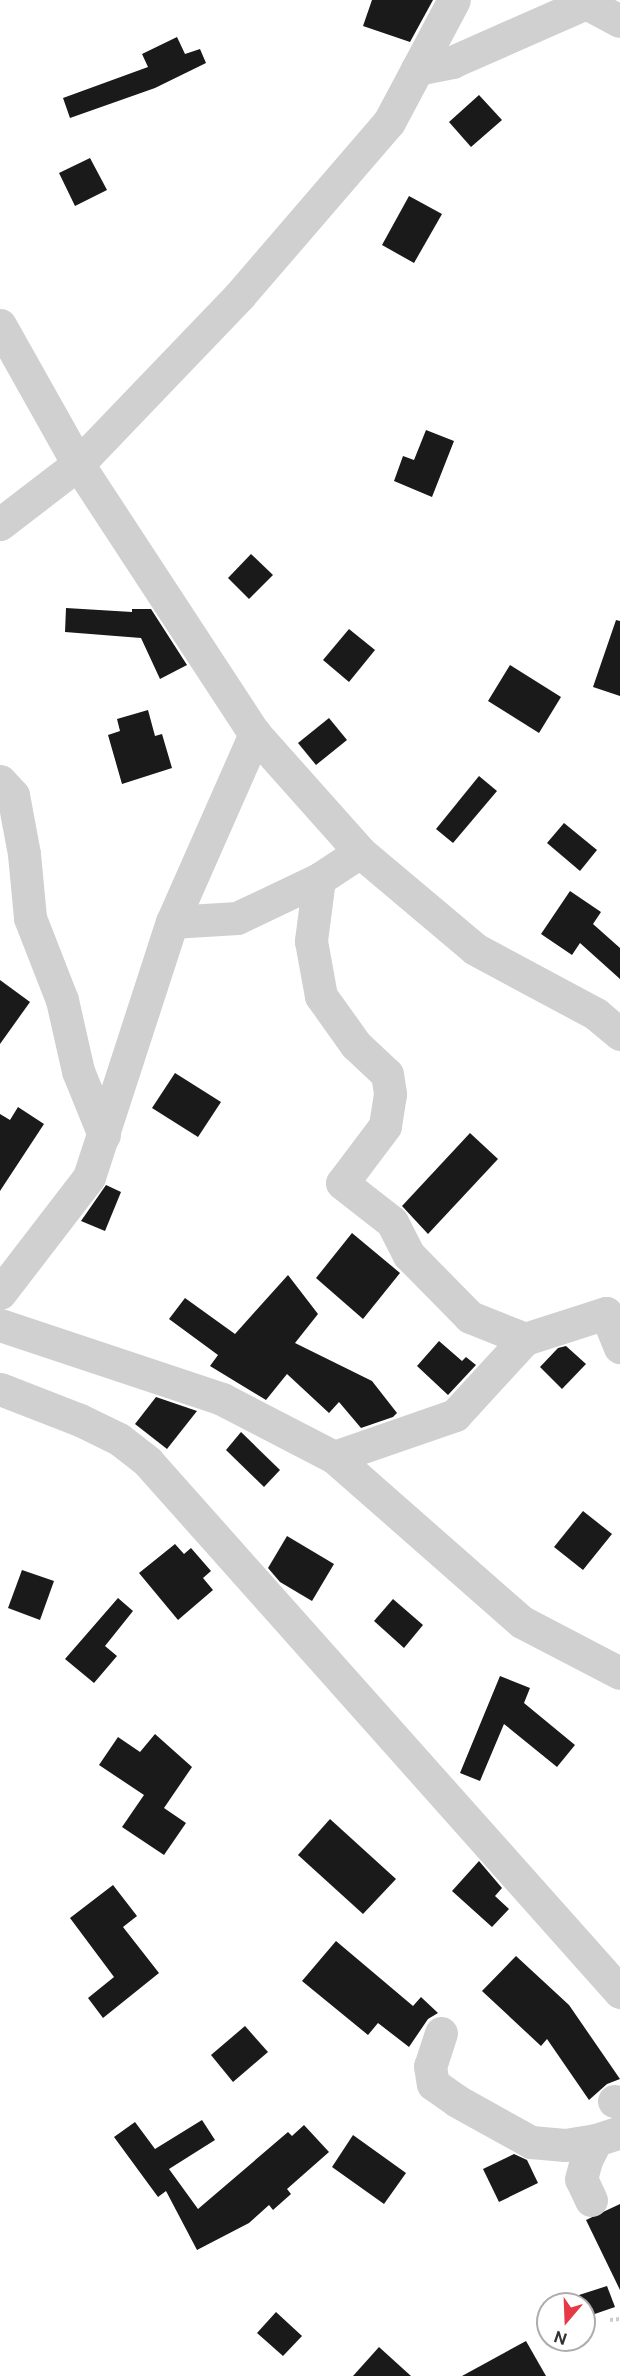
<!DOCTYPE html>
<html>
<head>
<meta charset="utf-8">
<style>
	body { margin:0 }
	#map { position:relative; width:620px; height:2376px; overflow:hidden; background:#fff; font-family:"Public Sans",sans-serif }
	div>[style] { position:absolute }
	.building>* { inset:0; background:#1a1a1a }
	.path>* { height:4px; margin-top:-2px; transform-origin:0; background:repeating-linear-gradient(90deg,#cdcdcd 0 3px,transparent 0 6px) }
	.minor>* { height:33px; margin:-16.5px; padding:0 16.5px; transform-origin:16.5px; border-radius:16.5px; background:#d0d0d0 }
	span { translate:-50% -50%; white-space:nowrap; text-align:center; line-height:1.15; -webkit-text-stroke:6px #fff; paint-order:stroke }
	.north { position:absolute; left:536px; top:2292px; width:60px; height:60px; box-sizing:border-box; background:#fff; border:2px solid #adadad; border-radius:50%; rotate:199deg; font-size:16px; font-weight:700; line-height:24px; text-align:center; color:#333 }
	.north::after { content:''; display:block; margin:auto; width:21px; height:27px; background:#e63946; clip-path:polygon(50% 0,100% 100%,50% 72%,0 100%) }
</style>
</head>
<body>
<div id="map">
	<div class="building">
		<div style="clip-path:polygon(372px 0,433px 0,410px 42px,363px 26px)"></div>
		<div style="clip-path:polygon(177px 37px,185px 54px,200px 49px,206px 63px,155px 88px,70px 118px,63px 98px,148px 67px,142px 54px)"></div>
		<div style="clip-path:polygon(479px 95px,502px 120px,471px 147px,449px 122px)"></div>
		<div style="clip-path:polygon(90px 158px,107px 190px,75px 206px,59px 173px)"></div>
		<div style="clip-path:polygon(409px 196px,442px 214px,414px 263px,382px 245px)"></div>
		<div style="clip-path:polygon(426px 430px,454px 441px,432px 497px,394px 481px,403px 456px,414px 460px)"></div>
		<div style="clip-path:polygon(251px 554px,273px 575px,249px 599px,228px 578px)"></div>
		<div style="clip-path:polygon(66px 608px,132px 612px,132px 609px,151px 609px,187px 665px,160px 679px,141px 638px,65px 632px)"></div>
		<div style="clip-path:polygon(616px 620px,620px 621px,620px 696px,593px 687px)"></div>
		<div style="clip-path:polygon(349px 629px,375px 650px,349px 682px,323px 660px)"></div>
		<div style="clip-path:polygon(510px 665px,561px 697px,539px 733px,488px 701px)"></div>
		<div style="clip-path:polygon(148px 710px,155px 736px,162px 734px,172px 768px,122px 784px,108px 735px,120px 731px,117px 719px)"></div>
		<div style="clip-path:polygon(329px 718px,347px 740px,316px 765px,298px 743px)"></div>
		<div style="clip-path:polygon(479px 776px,497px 791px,453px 843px,436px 829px)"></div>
		<div style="clip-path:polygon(564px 823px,597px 850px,580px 871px,547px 843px)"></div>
		<div style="clip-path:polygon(570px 891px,601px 912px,593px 924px,620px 948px,620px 979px,580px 943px,572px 955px,541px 934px)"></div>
		<div style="clip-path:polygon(0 980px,30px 1002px,0 1044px)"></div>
		<div style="clip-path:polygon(175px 1073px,221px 1102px,198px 1137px,152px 1108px)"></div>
		<div style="clip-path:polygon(18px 1107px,44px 1124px,0 1191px,0 1114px,10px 1120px)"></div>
		<div style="clip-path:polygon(470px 1133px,498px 1159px,428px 1234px,402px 1206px)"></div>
		<div style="clip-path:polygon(106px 1185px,121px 1192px,105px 1231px,81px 1221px)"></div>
		<div style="clip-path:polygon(352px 1233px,400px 1273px,363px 1319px,316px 1278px)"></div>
		<div style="clip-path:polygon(288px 1275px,318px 1314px,295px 1343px,372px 1381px,397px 1413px,393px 1417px,361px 1428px,339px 1402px,329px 1413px,287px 1374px,266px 1400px,210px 1366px,218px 1355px,169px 1319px,185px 1298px,235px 1334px)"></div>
		<div style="clip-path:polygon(439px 1341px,462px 1361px,466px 1357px,476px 1365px,448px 1395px,417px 1366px)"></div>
		<div style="clip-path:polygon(566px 1346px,586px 1364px,562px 1389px,540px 1367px,558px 1348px)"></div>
		<div style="clip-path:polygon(156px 1397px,197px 1411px,167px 1449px,135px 1424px)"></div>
		<div style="clip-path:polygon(241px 1432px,280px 1470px,264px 1487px,226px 1450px)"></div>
		<div style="clip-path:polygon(583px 1511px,612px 1534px,583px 1570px,554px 1547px)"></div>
		<div style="clip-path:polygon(287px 1536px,334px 1564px,312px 1601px,280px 1582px,268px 1568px)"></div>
		<div style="clip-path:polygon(175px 1544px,184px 1554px,191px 1548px,211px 1571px,203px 1578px,213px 1590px,178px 1620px,139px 1573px)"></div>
		<div style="clip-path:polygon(22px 1570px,54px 1581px,40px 1620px,8px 1608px)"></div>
		<div style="clip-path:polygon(118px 1598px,133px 1611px,105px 1646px,117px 1656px,94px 1683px,65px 1659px)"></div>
		<div style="clip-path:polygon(393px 1599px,423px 1625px,404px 1648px,374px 1621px)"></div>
		<div style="clip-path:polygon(500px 1676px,530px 1688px,524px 1703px,575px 1745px,557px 1767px,504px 1724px,480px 1781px,460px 1773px)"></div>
		<div style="clip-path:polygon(155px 1734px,192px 1767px,164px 1808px,186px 1823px,164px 1855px,122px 1827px,144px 1795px,99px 1765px,118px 1737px,140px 1752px)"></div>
		<div style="clip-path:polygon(330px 1819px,396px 1879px,363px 1914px,298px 1855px)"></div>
		<div style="clip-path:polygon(479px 1861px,502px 1888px,495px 1896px,509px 1909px,492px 1927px,452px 1891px)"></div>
		<div style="clip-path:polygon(113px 1885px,137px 1916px,123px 1927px,159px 1973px,103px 2018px,88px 1998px,114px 1977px,70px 1918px)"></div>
		<div style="clip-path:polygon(336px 1941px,413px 2006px,421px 1997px,438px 2013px,428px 2019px,409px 2047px,378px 2023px,368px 2035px,302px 1981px)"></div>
		<div style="clip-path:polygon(516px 1956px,569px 2005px,620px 2079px,607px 2084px,589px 2100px,547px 2039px,541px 2046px,482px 1991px)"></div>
		<div style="clip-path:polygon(245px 2026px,268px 2052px,233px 2082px,211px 2055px)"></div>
		<div style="clip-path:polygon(202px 2120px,215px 2140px,169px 2169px,198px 2209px,288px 2132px,292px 2136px,304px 2125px,329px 2152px,287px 2189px,291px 2194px,273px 2210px,269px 2205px,249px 2223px,197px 2250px,166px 2191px,158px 2197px,114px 2137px,135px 2122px,155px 2149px)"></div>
		<div style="clip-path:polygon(353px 2135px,406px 2173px,384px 2204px,332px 2167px)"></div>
		<div style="clip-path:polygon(514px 2154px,527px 2160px,538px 2183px,499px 2202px,483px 2169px)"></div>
		<div style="clip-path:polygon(620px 2204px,620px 2290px,586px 2220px)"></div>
		<div style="clip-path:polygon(607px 2286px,615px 2307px,586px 2317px,579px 2295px)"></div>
		<div style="clip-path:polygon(276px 2312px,302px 2336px,283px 2356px,257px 2333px)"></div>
		<div style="clip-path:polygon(526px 2341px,546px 2376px,462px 2376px)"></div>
		<div style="clip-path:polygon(379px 2347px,411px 2376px,353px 2376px)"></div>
	</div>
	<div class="path">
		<div style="left:610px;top:2320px;width:10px;rotate:-6deg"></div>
	</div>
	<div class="minor">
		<div style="left:417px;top:69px;width:36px;rotate:-11deg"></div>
		<div style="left:452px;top:62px;width:146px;rotate:-23.8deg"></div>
		<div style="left:586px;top:3px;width:38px;rotate:28deg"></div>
		<div style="left:0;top:325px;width:159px;rotate:60.7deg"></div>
		<div style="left:78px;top:464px;width:323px;rotate:56.8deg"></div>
		<div style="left:255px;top:734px;width:158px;rotate:48.3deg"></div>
		<div style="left:360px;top:852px;width:150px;rotate:40.1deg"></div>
		<div style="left:475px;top:949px;width:137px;rotate:28.2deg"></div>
		<div style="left:596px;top:1014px;width:31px;rotate:40deg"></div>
		<div style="left:0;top:524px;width:98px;rotate:-37.6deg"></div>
		<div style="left:78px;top:464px;width:234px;rotate:-46.2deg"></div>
		<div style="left:240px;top:295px;width:228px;rotate:-49.3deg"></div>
		<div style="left:389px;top:122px;width:138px;rotate:-62deg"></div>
		<div style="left:0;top:781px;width:19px;rotate:47deg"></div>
		<div style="left:13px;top:795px;width:60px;rotate:79.4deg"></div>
		<div style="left:24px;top:854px;width:64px;rotate:84.6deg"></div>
		<div style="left:30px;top:918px;width:88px;rotate:68.7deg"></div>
		<div style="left:62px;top:1000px;width:73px;rotate:77.3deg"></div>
		<div style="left:78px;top:1071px;width:69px;rotate:67.9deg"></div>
		<div style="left:319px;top:879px;width:63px;rotate:97.4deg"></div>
		<div style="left:311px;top:941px;width:56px;rotate:79.7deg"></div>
		<div style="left:321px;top:996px;width:60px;rotate:54.5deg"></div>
		<div style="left:356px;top:1045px;width:42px;rotate:43.1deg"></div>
		<div style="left:387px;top:1074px;width:20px;rotate:81deg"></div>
		<div style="left:390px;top:1094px;width:32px;rotate:99deg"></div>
		<div style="left:385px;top:1126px;width:71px;rotate:127deg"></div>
		<div style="left:342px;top:1183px;width:63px;rotate:38deg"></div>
		<div style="left:392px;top:1222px;width:37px;rotate:63deg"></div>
		<div style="left:409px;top:1255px;width:87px;rotate:45.5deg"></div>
		<div style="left:470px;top:1317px;width:59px;rotate:21.8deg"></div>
		<div style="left:172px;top:922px;width:65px;rotate:-3.5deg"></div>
		<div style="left:237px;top:918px;width:91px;rotate:-25.4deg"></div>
		<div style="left:319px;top:879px;width:49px;rotate:-33.4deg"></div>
		<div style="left:0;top:1293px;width:146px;rotate:-52.5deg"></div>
		<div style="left:89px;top:1177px;width:268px;rotate:-72deg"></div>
		<div style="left:172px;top:922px;width:206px;rotate:-66.2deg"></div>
		<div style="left:0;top:1325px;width:234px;rotate:18.4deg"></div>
		<div style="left:222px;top:1399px;width:126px;rotate:27.4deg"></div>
		<div style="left:334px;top:1457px;width:250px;rotate:41.3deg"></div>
		<div style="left:522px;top:1622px;width:110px;rotate:27.5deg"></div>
		<div style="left:0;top:1389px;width:86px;rotate:21.2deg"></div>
		<div style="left:80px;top:1420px;width:43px;rotate:26deg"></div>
		<div style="left:119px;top:1439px;width:37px;rotate:38deg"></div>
		<div style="left:148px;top:1462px;width:710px;rotate:48.31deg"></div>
		<div style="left:334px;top:1457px;width:128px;rotate:-19.1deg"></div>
		<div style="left:455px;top:1415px;width:103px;rotate:-47.4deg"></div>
		<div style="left:525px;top:1339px;width:85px;rotate:-17.8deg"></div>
		<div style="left:606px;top:1313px;width:37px;rotate:68deg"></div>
		<div style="left:441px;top:2033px;width:35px;rotate:108deg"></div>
		<div style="left:430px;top:2066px;width:18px;rotate:81deg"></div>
		<div style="left:433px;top:2084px;width:29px;rotate:35deg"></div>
		<div style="left:457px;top:2101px;width:85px;rotate:29deg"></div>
		<div style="left:531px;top:2142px;width:34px;rotate:5deg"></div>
		<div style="left:565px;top:2145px;width:31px;rotate:-9deg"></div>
		<div style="left:614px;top:2101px;width:6px;rotate:9deg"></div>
		<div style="left:591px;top:2200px;width:23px;rotate:-115deg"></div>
		<div style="left:581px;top:2179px;width:20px;rotate:-75deg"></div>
		<div style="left:586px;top:2160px;width:22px;rotate:-63deg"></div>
		<div style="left:596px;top:2140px;width:25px;rotate:-18deg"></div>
	</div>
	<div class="north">N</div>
</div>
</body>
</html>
